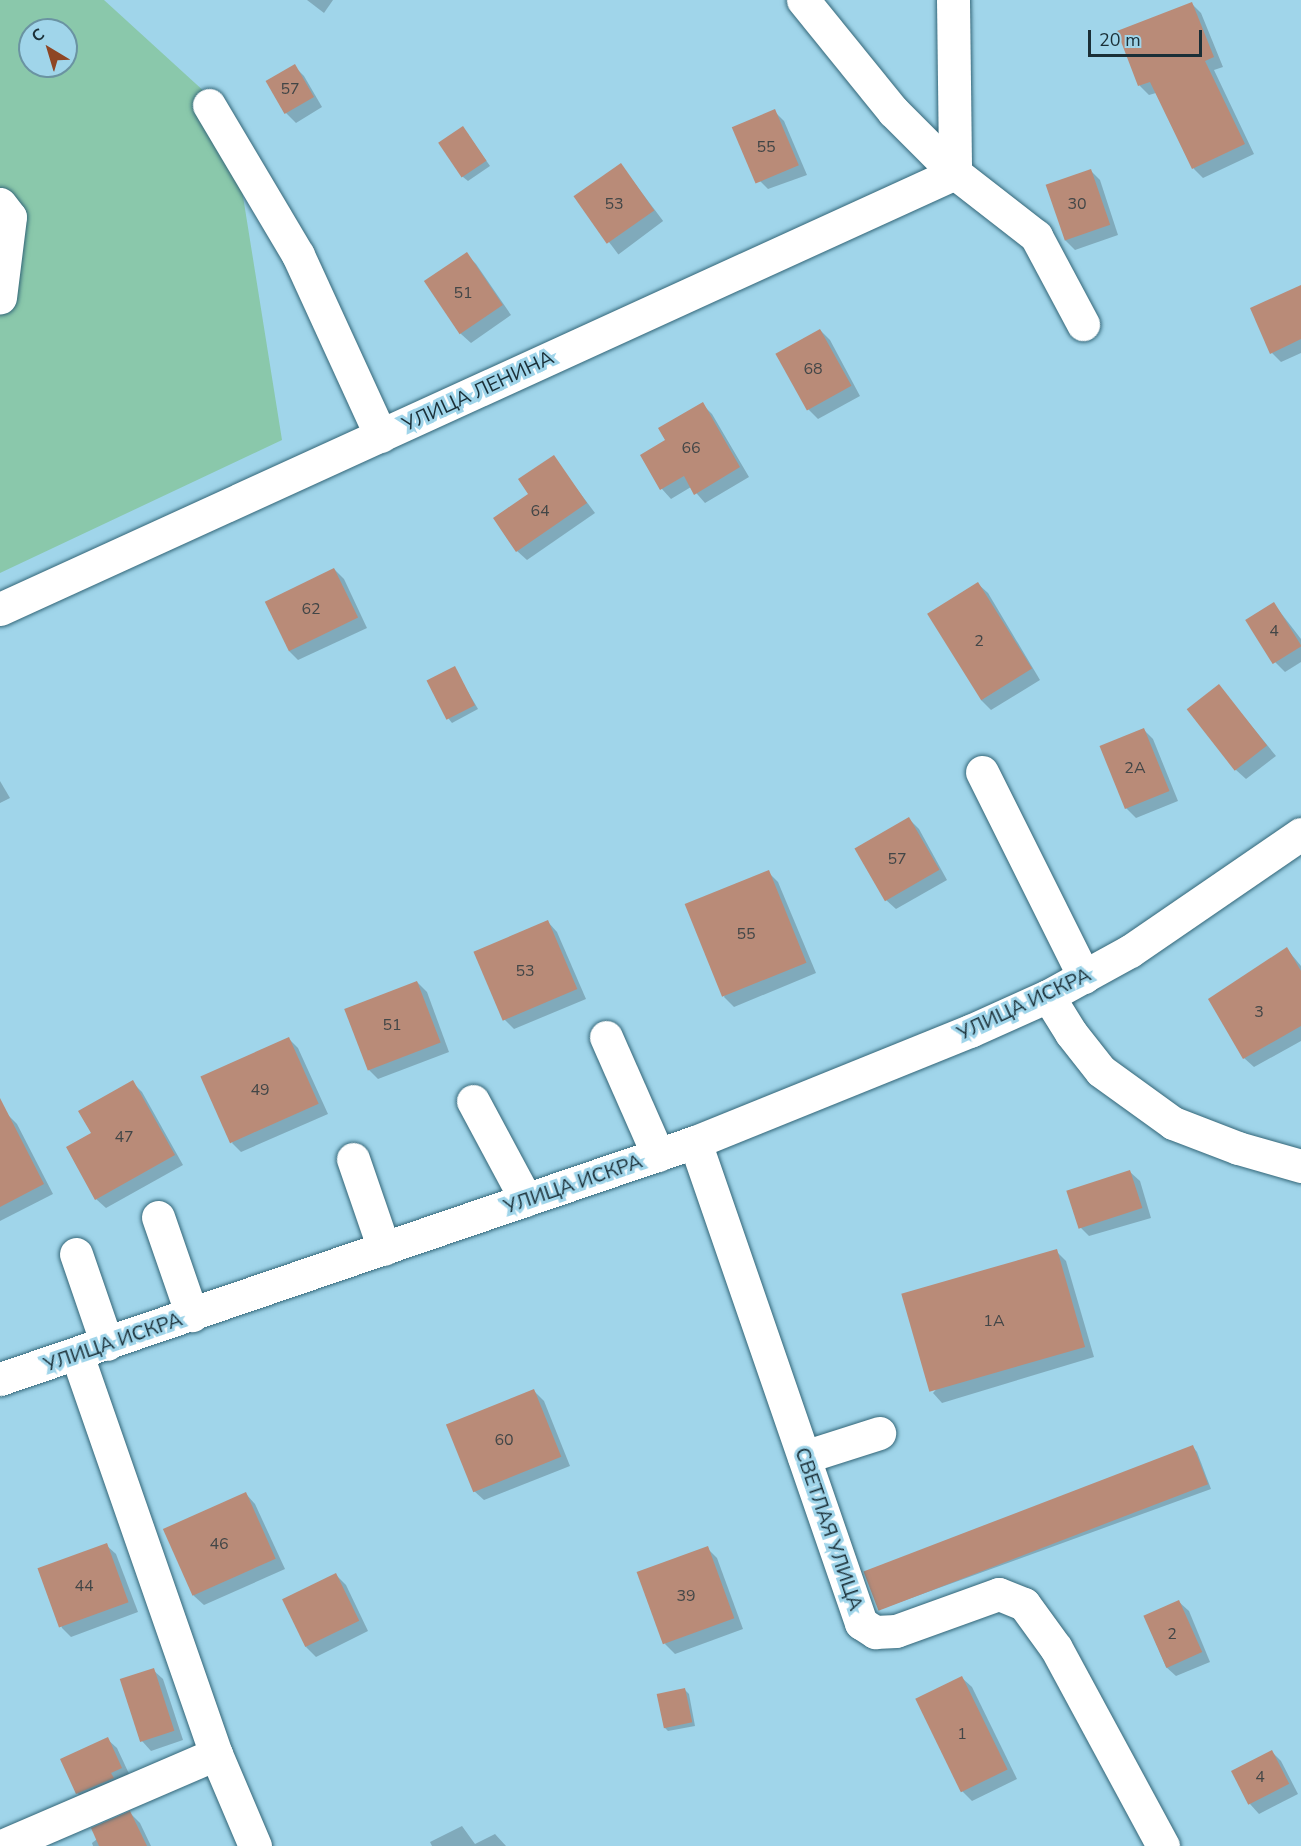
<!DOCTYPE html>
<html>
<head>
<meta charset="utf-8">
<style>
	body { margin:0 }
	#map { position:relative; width:1301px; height:1846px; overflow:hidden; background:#a0d5ea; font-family:"Nunito Sans",sans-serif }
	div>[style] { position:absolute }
	.green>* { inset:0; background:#8ac8ab }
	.shadow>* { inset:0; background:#0003; transform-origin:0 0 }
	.building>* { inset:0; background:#b98b78; transform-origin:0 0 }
	.roads { filter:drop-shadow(0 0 2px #336678) drop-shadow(0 0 2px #336678) }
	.minor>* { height:33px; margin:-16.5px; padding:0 16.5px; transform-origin:16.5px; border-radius:16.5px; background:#fff }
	span { translate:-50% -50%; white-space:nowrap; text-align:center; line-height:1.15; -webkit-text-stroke:6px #a0d5ea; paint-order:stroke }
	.number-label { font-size:16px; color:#424647 }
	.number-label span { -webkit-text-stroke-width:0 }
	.street-label { font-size:20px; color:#1a2f37 }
	.north { position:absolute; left:18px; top:18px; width:60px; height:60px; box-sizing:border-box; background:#a0d5ea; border:2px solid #6a93a2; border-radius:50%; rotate:322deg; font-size:16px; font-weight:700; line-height:24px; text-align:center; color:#1a2f37 }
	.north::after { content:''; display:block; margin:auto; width:21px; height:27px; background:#8e4624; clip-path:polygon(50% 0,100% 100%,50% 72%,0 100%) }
	.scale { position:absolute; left:1088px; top:30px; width:114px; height:27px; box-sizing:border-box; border:3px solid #1a2f37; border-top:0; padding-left:8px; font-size:18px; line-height:21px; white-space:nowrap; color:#1a2f37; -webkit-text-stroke:4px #a0d5ea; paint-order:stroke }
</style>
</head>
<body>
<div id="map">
	<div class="green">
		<i style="clip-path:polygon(evenodd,0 0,104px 0,230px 115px,282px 440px,0 573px,0 0,30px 30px,66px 30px,66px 66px,30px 66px,30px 30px)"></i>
	</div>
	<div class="shadow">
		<i style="clip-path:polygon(307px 0,333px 0,324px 13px)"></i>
		<i style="clip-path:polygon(1192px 4px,1201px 13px,1223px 67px,1214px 70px,1254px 154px,1203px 178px,1194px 169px,1156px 93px,1149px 95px,1140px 86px,1119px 32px)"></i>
		<i style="clip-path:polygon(294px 66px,304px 76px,322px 107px,296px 123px,286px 113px,268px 82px)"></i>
		<i style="clip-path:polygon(774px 111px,784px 121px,807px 175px,768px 189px,758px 179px)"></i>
		<i style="clip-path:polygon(467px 133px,490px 166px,468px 181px,463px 177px)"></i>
		<i style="left:621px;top:165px;width:70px;height:56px;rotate:53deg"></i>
		<i style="clip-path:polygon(1090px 170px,1100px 180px,1118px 235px,1075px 250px,1065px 240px)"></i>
		<i style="clip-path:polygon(466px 254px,476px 264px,511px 315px,471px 343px,461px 334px)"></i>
		<i style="clip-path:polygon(1301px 287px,1301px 353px,1281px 362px,1272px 353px)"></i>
		<i style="clip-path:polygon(820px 330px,830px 340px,860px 396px,818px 419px,808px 409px)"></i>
		<i style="clip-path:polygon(702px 404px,712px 414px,749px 477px,705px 503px,691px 487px,671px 499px,662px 489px,642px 456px,667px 441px)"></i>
		<i style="clip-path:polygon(553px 457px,595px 513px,527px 560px,517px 551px,530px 494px)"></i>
		<i style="clip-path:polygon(334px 569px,344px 579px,367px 628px,298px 660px,289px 651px)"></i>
		<i style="clip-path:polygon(978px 584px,988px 593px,1040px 680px,991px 710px,981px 700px)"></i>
		<i style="clip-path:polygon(1274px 604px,1301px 639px,1301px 662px,1285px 672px,1275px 662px,1248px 621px)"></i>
		<i style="clip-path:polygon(454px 668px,478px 709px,452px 723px,448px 718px)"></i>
		<i style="clip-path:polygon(1219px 686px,1276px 756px,1246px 779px,1236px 770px)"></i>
		<i style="clip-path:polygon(1144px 730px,1153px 739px,1178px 801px,1136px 818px,1126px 808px)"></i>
		<i style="clip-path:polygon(0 781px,10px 798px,0 803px)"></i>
		<i style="clip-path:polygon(909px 819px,919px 829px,947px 880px,896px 909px,886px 900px)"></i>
		<i style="clip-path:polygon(768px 872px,778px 882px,816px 973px,734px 1007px,724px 997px)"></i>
		<i style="clip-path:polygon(548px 922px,557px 932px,586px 999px,514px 1029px,504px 1019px)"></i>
		<i style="clip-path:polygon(1287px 949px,1301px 966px,1301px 1041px,1254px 1067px,1244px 1058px)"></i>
		<i style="clip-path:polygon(417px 982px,427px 992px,449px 1052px,378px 1079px,368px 1069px)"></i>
		<i style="clip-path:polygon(289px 1039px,298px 1048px,328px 1114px,241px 1152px,232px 1143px)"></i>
		<i style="clip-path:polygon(132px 1082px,142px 1092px,183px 1165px,106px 1208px,96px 1199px,93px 1134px)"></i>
		<i style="clip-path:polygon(7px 1114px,17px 1124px,53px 1194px,0 1221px,0 1118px)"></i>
		<i style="clip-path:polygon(1130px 1172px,1140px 1181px,1151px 1218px,1089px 1236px,1079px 1226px)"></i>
		<i style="clip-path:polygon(1056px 1251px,1066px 1261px,1094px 1357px,942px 1403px,933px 1393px)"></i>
		<i style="clip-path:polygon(534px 1391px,544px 1401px,570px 1466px,484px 1500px,474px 1491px,448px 1425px)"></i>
		<i style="clip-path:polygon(1193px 1447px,1197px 1452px,1211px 1489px,881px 1609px,876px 1604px)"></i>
		<i style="clip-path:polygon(246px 1494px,255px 1504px,285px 1569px,204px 1605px,194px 1596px,165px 1531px)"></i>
		<i style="clip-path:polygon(106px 1545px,116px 1554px,138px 1612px,71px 1637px,62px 1628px,40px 1571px)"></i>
		<i style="clip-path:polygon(707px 1548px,717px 1558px,743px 1629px,675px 1654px,665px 1644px)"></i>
		<i style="clip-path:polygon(336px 1575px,346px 1585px,368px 1631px,316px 1657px,306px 1647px)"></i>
		<i style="clip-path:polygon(1179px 1602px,1189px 1611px,1210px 1662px,1176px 1676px,1166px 1667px,1145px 1617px)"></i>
		<i style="clip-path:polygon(153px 1670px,163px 1679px,183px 1740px,151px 1751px,142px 1741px)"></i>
		<i style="clip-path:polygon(962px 1678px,972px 1687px,1017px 1779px,972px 1801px,962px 1791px)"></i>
		<i style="clip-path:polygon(685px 1690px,689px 1694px,695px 1726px,668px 1731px,664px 1727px)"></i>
		<i style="clip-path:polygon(107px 1739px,117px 1748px,131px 1778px,87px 1803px,77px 1793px)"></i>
		<i style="clip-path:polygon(1271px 1751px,1281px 1761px,1298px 1794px,1259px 1814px,1250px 1804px)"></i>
		<i style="clip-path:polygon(130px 1813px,140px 1823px,151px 1846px,93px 1846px,92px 1843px)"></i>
		<i style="clip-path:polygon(462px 1826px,475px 1844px,495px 1834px,506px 1846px,432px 1846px,430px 1842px)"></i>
	</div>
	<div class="building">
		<i style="clip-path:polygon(1192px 2px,1214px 57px,1205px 61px,1245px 144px,1192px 169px,1150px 82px,1138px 86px,1117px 31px)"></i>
		<i style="left:295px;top:64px;width:38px;height:34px;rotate:60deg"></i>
		<i style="left:775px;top:109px;width:61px;height:47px;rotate:67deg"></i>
		<i style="left:463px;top:126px;width:42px;height:30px;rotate:56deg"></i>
		<i style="left:621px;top:163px;width:58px;height:58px;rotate:55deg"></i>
		<i style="left:1091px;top:169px;width:59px;height:48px;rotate:71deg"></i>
		<i style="left:467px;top:252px;width:64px;height:52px;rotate:56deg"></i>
		<i style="clip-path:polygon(1301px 285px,1301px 339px,1270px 354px,1250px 308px)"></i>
		<i style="left:820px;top:329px;width:65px;height:51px;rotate:61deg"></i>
		<i style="clip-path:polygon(703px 402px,740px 467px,694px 495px,684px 476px,660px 490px,640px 455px,665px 440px,658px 428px)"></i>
		<i style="clip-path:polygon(554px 455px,587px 503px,516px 552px,493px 518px,528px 494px,518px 479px)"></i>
		<i style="left:334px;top:568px;width:55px;height:77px;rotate:64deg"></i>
		<i style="left:978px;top:582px;width:102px;height:60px;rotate:58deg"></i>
		<i style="left:1274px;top:602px;width:52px;height:34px;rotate:58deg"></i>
		<i style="left:455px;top:666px;width:44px;height:32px;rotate:63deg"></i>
		<i style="left:1219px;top:684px;width:78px;height:41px;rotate:52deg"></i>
		<i style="left:1144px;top:728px;width:68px;height:48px;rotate:68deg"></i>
		<i style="left:909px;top:817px;width:61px;height:63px;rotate:60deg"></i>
		<i style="left:769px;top:870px;width:100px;height:91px;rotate:68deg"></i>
		<i style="left:548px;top:920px;width:75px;height:81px;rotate:67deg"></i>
		<i style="clip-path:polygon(1287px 947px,1301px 971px,1301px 1026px,1243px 1059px,1208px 999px)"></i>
		<i style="left:417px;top:981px;width:66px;height:78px;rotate:69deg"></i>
		<i style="left:289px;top:1037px;width:73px;height:97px;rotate:66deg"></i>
		<i style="clip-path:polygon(133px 1080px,175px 1155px,95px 1200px,66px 1147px,91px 1133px,78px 1111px)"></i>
		<i style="clip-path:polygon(0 1098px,44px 1184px,0 1207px)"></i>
		<i style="left:1130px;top:1170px;width:40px;height:67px;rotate:72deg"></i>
		<i style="left:1057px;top:1249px;width:102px;height:162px;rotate:74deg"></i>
		<i style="left:534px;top:1389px;width:73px;height:95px;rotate:68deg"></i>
		<i style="left:1193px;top:1445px;width:42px;height:353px;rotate:69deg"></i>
		<i style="left:246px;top:1492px;width:73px;height:91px;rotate:66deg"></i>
		<i style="left:107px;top:1543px;width:63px;height:74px;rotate:70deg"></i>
		<i style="left:708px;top:1546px;width:77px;height:76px;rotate:70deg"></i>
		<i style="left:336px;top:1573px;width:53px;height:60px;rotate:64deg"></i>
		<i style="left:1179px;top:1600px;width:57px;height:39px;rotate:66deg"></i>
		<i style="left:154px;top:1668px;width:66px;height:36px;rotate:72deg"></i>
		<i style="left:962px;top:1676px;width:104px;height:52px;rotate:64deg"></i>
		<i style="left:685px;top:1688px;width:35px;height:29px;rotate:78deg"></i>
		<i style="clip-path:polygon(108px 1737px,122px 1768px,111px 1773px,114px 1778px,76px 1794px,60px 1759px)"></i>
		<i style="left:1272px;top:1750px;width:38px;height:46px;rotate:63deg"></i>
		<i style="clip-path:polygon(130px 1811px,147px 1846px,99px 1846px,91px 1828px)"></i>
	</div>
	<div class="roads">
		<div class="minor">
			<i style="left:803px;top:0;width:143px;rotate:51deg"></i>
			<i style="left:893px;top:111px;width:88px;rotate:45deg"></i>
			<i style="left:955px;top:173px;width:103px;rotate:37.9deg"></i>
			<i style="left:1036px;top:236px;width:100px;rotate:61.9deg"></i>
			<i style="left:953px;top:0;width:173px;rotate:89.3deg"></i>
			<i style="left:209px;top:105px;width:174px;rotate:59.3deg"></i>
			<i style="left:298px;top:255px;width:199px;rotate:65.4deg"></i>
			<i style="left:0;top:204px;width:16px;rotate:52deg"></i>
			<i style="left:10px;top:217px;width:81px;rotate:97.1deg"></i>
			<i style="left:0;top:609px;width:1050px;rotate:-24.54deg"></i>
			<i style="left:982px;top:772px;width:229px;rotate:63.5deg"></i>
			<i style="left:1048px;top:996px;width:44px;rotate:58.1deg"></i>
			<i style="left:1071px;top:1033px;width:48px;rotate:51.7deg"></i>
			<i style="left:1101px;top:1071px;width:89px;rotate:35.8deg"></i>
			<i style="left:1173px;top:1123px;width:70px;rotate:21deg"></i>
			<i style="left:1238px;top:1148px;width:66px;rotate:15.9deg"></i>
			<i style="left:606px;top:1037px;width:129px;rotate:66.2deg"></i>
			<i style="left:473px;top:1101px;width:112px;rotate:61.8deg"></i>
			<i style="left:695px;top:1142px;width:509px;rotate:70.96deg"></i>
			<i style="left:861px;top:1623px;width:17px;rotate:33deg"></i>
			<i style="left:875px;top:1632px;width:21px;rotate:-3deg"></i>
			<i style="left:896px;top:1631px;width:109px;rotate:-19.8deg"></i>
			<i style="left:999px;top:1594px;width:27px;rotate:22deg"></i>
			<i style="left:1024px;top:1604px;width:54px;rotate:54deg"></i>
			<i style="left:1056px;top:1648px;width:225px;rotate:61.6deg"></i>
			<i style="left:353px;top:1159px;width:95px;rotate:71deg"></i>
			<i style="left:158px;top:1217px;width:104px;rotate:70.9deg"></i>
			<i style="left:76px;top:1254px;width:95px;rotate:71deg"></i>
			<i style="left:77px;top:1355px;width:423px;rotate:70.8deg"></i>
			<i style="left:216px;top:1754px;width:100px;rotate:67deg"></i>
			<i style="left:0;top:1379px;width:734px;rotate:-18.83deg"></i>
			<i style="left:695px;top:1142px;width:297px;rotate:-22deg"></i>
			<i style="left:970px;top:1031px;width:85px;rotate:-24.2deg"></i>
			<i style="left:1048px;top:996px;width:94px;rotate:-28.8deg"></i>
			<i style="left:1130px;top:951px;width:207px;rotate:-34.4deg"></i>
			<i style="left:804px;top:1457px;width:79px;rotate:-17.7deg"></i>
			<i style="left:2px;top:1846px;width:233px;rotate:-23.3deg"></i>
		</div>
	</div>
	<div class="number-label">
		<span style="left:290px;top:89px">57</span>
		<span style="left:766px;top:147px">55</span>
		<span style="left:614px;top:204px">53</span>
		<span style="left:1077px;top:204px">30</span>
		<span style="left:463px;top:293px">51</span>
		<span style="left:813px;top:369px">68</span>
		<span style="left:691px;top:448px">66</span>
		<span style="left:540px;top:511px">64</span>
		<span style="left:311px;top:609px">62</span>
		<span style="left:1274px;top:631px">4</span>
		<span style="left:979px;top:641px">2</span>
		<span style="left:1135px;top:768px">2А</span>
		<span style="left:897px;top:859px">57</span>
		<span style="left:746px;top:934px">55</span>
		<span style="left:525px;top:971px">53</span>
		<span style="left:1259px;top:1012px">3</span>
		<span style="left:392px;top:1025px">51</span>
		<span style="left:260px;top:1090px">49</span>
		<span style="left:124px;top:1137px">47</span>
		<span style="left:994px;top:1321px">1А</span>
		<span style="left:504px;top:1440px">60</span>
		<span style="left:219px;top:1544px">46</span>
		<span style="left:84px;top:1586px">44</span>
		<span style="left:686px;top:1596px">39</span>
		<span style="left:1172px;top:1634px">2</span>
		<span style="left:962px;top:1734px">1</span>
		<span style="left:1260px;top:1777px">4</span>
	</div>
	<div class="street-label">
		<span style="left:478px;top:391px;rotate:-25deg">УЛИЦА ЛЕНИНА</span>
		<span style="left:1024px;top:1004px;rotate:-25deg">УЛИЦА ИСКРА</span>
		<span style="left:573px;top:1184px;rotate:-19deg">УЛИЦА ИСКРА</span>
		<span style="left:113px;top:1342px;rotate:-19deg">УЛИЦА ИСКРА</span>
		<span style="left:829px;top:1529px;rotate:71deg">СВЕТЛАЯ УЛИЦА</span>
	</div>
	<div class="north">С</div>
	<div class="scale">20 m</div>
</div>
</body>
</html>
